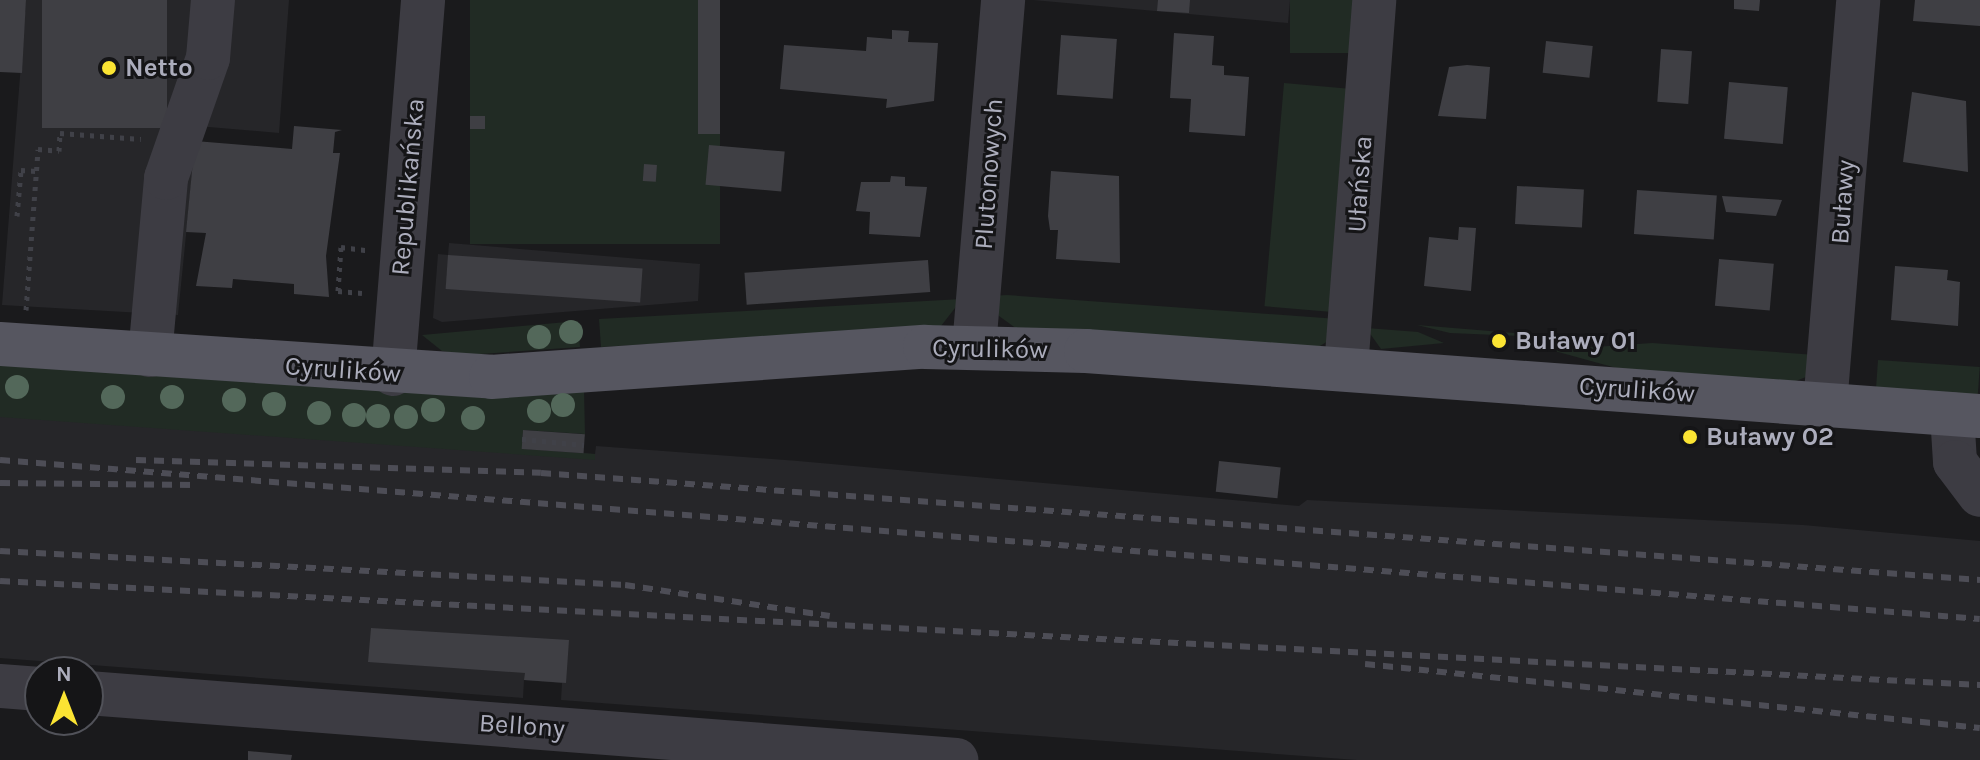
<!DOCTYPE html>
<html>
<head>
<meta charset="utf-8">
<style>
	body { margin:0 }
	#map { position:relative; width:1980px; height:760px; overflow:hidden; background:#1a1a1c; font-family:Karla,sans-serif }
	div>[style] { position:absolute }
	.built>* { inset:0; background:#262629 }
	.green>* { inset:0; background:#212b24; transform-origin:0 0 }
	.building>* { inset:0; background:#3f3f44; transform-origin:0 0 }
	.path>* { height:5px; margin-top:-2.5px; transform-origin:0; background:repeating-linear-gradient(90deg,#404148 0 4px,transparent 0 10px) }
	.minor>* { height:44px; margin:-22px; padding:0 22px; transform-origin:22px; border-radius:22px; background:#3d3c43 }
	.major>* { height:44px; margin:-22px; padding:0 22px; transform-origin:22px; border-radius:22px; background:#565660 }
	.rail>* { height:6px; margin-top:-3px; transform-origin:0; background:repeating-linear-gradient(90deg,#4d4d56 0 10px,transparent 0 18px) }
	.trees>* { width:24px; height:24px; margin:-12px; border-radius:50%; background:#53685a }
	.dots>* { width:22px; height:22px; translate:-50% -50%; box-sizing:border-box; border:4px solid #151517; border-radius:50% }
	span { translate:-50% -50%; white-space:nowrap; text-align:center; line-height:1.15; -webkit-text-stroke:6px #151517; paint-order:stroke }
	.poi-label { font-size:26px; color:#acadbc; font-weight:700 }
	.left { translate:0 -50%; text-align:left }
	.street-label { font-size:26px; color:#acadbc }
	.north { position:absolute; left:24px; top:656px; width:80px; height:80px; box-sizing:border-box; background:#151517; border:2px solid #515259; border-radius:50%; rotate:0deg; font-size:22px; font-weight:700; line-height:32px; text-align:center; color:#acadbc }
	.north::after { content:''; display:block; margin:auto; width:28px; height:36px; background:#fbe433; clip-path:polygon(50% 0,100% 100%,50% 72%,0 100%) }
</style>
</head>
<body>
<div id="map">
	<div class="built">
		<i style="clip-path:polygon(26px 0,289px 0,279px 133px,197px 126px,178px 315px,2px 305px)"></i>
		<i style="clip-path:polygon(1033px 0,1290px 0,1288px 23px)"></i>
		<i style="clip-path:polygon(449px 243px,700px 264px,698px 301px,442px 322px,433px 318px,438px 254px,448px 255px)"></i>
		<i style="clip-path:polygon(0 397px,523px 438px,522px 449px,595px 454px,596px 446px,798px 461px,1299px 506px,1307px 500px,1803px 525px,1980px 541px,1980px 760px,1357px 760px,561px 700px,562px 683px,524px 680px,523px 698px,0 658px)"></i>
	</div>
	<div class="green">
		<i style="left:470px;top:0;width:250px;height:244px"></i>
		<i style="left:1290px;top:0;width:72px;height:53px"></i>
		<i style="left:1284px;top:83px;width:71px;height:224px;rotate:5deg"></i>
		<i style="clip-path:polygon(992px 296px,1007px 295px,1338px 319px,1333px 338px,1315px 349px,1017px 329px,999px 316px)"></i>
		<i style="clip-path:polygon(962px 299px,941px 326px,601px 347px,599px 319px)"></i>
		<i style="clip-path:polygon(578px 321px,580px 347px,466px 355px,442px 351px,422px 335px)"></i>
		<i style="clip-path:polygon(1417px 325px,1587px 339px,1450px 333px)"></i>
		<i style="clip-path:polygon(1366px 328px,1418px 332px,1444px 343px,1381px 349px)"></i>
		<i style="clip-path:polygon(1652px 343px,1816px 355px,1806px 377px,1788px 384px,1620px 369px,1551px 350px)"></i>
		<i style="left:1878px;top:360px;width:102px;height:30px;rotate:4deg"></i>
		<i style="clip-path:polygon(0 362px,584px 389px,585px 434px,523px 430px,522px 449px,595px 454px,595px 460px,0 417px)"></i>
	</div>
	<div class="building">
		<i style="clip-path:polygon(0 0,26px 0,22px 73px,0 72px)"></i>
		<i style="left:42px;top:0;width:125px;height:128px"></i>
		<i style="left:698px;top:0;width:22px;height:134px"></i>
		<i style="clip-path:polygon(1158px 0,1190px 0,1189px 13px,1157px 11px)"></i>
		<i style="clip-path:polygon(1734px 0,1760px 0,1759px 11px,1734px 9px)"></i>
		<i style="clip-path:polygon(1915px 0,1980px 0,1980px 26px,1913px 21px)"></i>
		<i style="clip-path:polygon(892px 30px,909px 31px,908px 42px,938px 43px,934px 101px,886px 108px,887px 99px,780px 89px,784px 45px,866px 51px,867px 37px,892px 39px)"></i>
		<i style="clip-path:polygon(1174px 33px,1214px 36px,1212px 65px,1224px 66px,1224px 75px,1249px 77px,1245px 136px,1189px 132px,1191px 99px,1170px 98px)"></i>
		<i style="left:1061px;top:35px;width:56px;height:60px;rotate:4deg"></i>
		<i style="left:1546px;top:41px;width:47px;height:32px;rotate:6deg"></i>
		<i style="left:1661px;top:49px;width:31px;height:53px;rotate:4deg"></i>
		<i style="clip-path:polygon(1467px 65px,1490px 67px,1486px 119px,1438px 116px,1449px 67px)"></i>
		<i style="left:1729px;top:82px;width:59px;height:57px;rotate:5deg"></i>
		<i style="clip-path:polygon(1912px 92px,1966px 101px,1968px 172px,1903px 162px)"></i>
		<i style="left:470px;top:116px;width:15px;height:13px"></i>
		<i style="clip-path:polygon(294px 126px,342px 130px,335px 132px,333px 153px,340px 153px,326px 256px,329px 297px,294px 294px,294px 284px,233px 279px,232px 288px,196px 286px,206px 233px,186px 232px,195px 141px,292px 149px)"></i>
		<i style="left:709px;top:145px;width:76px;height:40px;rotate:5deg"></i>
		<i style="left:644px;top:164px;width:13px;height:17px;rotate:4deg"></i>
		<i style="clip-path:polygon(1051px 171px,1119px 176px,1120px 263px,1056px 259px,1058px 230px,1050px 230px,1048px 216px)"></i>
		<i style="clip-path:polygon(891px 176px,905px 177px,905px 186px,927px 187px,920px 237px,869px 234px,870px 212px,856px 211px,861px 182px,890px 182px)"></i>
		<i style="left:1517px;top:186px;width:67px;height:38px;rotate:3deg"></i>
		<i style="left:1637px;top:190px;width:80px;height:44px;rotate:4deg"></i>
		<i style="clip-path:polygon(1722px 196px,1782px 200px,1776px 216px,1726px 212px)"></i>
		<i style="clip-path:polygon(1459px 227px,1476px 228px,1471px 291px,1424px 286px,1429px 237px,1458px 240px)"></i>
		<i style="left:448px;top:255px;width:195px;height:34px;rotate:4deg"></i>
		<i style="left:1719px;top:259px;width:55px;height:47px;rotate:5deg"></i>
		<i style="left:928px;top:260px;width:32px;height:184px;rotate:86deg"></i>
		<i style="clip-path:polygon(1895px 266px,1948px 270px,1947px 280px,1960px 282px,1958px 326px,1891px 320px)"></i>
		<i style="left:523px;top:430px;width:62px;height:19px;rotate:4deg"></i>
		<i style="left:1219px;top:461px;width:62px;height:31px;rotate:6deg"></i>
		<i style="clip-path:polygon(371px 628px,569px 640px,566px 683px,524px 680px,525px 673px,368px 662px)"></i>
		<i style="clip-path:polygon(248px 751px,292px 755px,291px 760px,248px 760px)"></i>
	</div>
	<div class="path">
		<i style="left:17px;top:216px;width:46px;rotate:-85deg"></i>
		<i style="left:21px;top:170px;width:15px;rotate:4deg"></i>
		<i style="left:362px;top:293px;width:24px;rotate:-175deg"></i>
		<i style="left:338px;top:291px;width:44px;rotate:-86.1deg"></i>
		<i style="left:341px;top:247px;width:26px;rotate:7deg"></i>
		<i style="left:26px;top:310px;width:161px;rotate:-85.7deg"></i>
		<i style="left:38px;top:149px;width:21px;rotate:5deg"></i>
		<i style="left:59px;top:151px;width:18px;rotate:-87deg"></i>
		<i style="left:60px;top:133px;width:81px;rotate:4.2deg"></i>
		<i style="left:522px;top:439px;width:62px;rotate:5.5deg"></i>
	</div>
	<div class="minor">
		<i style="left:974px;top:347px;width:348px;rotate:-85.2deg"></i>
		<i style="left:150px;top:355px;width:178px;rotate:-84.8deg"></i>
		<i style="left:166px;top:178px;width:127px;rotate:-70.7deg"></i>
		<i style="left:208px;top:58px;width:58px;rotate:-85.1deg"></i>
		<i style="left:1346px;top:368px;width:369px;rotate:-85.6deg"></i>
		<i style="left:393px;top:374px;width:375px;rotate:-85.4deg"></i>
		<i style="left:1825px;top:405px;width:406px;rotate:-85.3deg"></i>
		<i style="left:1952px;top:414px;width:48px;rotate:86.4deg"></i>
		<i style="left:1955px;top:462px;width:41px;rotate:52.9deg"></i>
		<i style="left:0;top:686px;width:40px;rotate:4.3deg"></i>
		<i style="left:88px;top:693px;width:871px;rotate:4.41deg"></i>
	</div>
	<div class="major">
		<i style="left:0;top:344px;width:492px;rotate:3.8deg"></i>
		<i style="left:491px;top:377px;width:435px;rotate:-4deg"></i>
		<i style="left:925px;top:347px;width:161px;rotate:1.4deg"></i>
		<i style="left:1086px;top:351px;width:896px;rotate:4.16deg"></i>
	</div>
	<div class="rail">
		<i style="left:0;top:460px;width:1986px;rotate:4.59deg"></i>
		<i style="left:136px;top:460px;width:405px;rotate:1.8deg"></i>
		<i style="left:541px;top:473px;width:1443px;rotate:4.25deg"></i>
		<i style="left:0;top:483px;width:196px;rotate:0.6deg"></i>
		<i style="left:0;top:551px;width:626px;rotate:3.11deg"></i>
		<i style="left:625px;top:585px;width:207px;rotate:8.6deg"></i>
		<i style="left:0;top:581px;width:1983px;rotate:3.01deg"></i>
		<i style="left:1365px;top:664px;width:618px;rotate:5.94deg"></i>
	</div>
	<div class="trees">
		<i style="left:571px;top:332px"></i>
		<i style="left:539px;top:337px"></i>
		<i style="left:17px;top:387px"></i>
		<i style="left:113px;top:397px"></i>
		<i style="left:172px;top:397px"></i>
		<i style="left:234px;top:400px"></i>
		<i style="left:274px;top:404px"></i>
		<i style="left:563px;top:405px"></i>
		<i style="left:433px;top:410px"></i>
		<i style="left:539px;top:411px"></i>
		<i style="left:319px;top:413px"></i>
		<i style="left:354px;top:415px"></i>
		<i style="left:378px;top:416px"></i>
		<i style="left:406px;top:417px"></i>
		<i style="left:473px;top:418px"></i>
	</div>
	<div class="dots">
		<i style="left:109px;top:68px;background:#fbe433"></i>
		<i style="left:1499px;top:341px;background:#fbe433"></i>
		<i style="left:1690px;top:437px;background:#fbe433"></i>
	</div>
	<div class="poi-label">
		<span class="left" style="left:125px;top:68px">Netto</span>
		<span class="left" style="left:1515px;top:341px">Buławy 01</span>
		<span class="left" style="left:1706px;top:437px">Buławy 02</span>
	</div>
	<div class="street-label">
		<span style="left:989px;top:174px;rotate:-86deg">Plutonowych</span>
		<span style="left:1360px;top:184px;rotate:-86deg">Ułańska</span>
		<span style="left:408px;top:187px;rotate:-85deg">Republikańska</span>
		<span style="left:1843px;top:202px;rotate:-86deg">Buławy</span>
		<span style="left:990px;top:349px;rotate:1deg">Cyrulików</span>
		<span style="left:343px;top:370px;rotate:4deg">Cyrulików</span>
		<span style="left:1637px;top:390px;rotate:4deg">Cyrulików</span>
		<span style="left:522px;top:726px;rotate:4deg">Bellony</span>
	</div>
	<div class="north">N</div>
</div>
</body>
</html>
